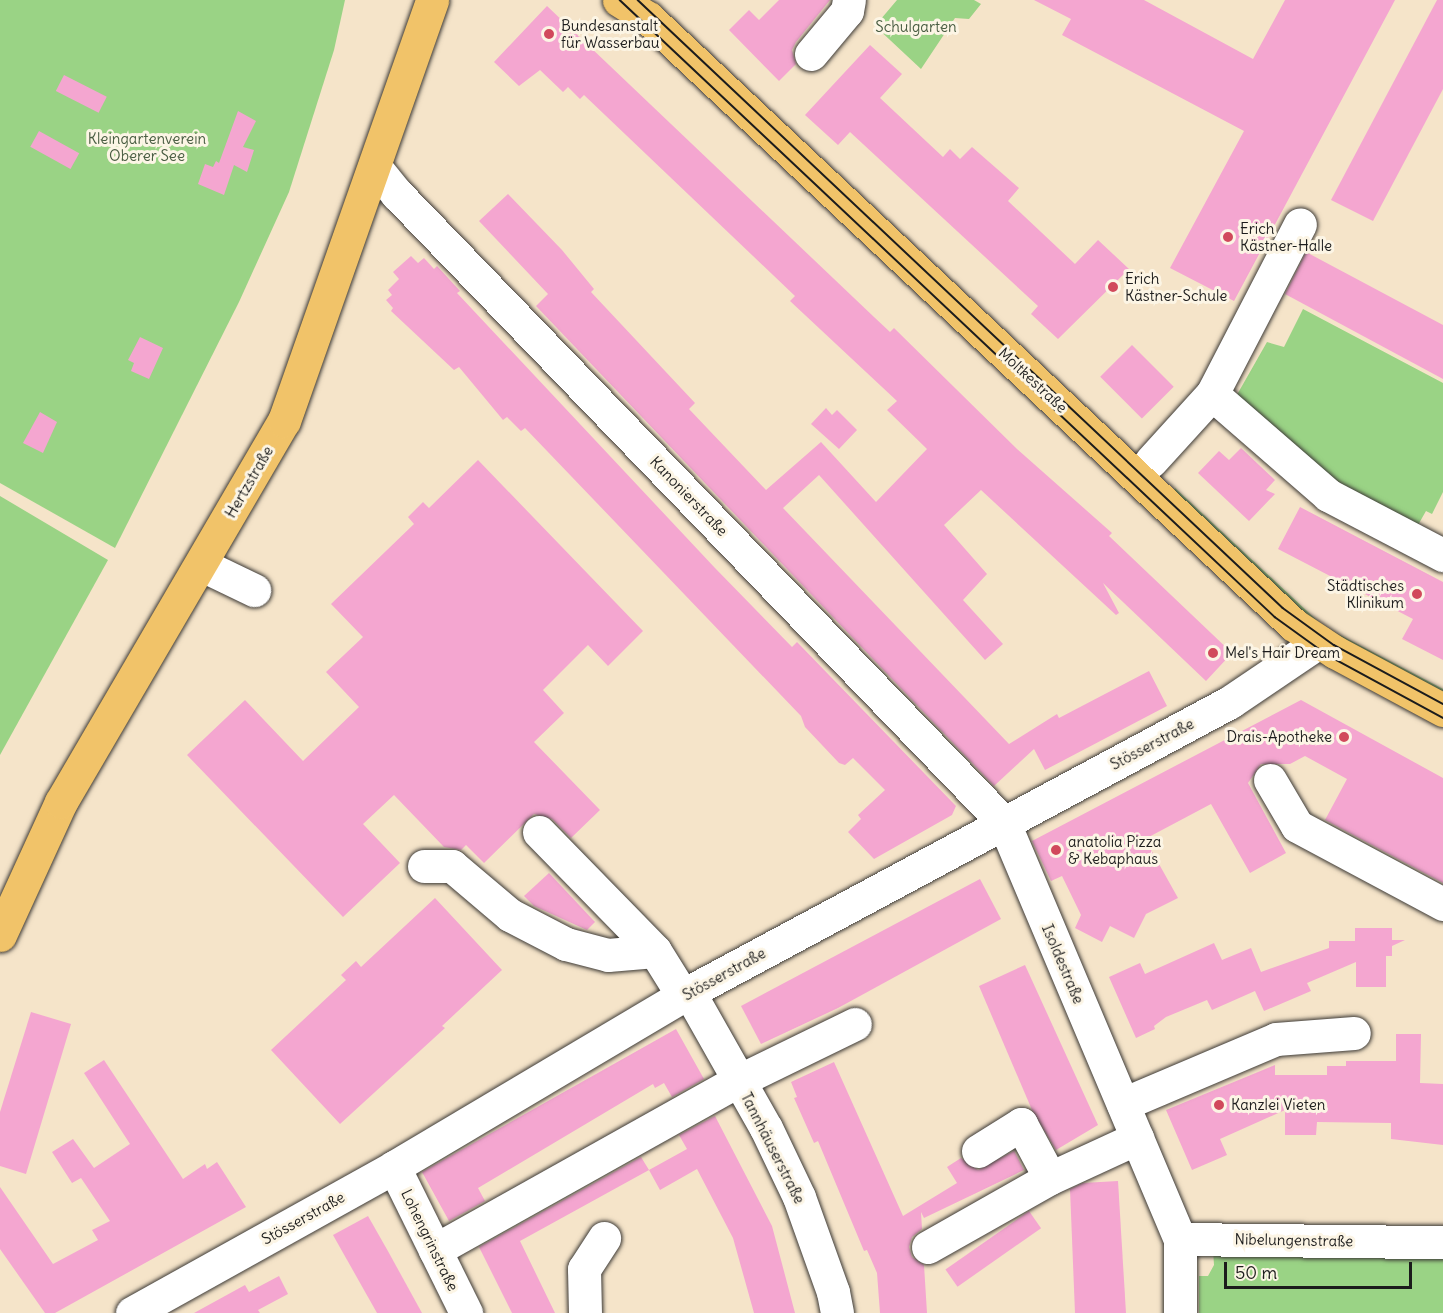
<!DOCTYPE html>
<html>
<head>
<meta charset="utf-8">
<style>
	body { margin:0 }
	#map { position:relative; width:1443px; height:1313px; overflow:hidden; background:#f5e4c9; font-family:Delius,sans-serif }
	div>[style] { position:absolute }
	.green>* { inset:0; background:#9ad385 }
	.building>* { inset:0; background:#f4a6d0; transform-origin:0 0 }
	.roads { filter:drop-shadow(0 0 2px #3d3a36) drop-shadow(0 0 2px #3d3a36) }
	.minor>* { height:33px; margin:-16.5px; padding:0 16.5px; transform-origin:16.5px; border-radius:16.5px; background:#fff }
	.major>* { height:33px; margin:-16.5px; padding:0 16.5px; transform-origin:16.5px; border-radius:16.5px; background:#f1c369 }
	.tram>* { height:1.5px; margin:-0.75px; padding:0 0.75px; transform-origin:0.75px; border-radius:0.75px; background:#1c1c1c }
	.dots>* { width:16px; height:16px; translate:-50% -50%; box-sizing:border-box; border:3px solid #fcf5e5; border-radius:50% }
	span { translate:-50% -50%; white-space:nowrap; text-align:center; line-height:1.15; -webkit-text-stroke:6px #fcf5e5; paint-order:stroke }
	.poi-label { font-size:15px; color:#1c1c1c }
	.left { translate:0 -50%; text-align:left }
	.right { translate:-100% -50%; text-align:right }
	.park-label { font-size:15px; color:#485c41 }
	.street-label { font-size:15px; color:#1c1c1c }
	.scale { position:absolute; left:1224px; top:1262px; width:188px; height:27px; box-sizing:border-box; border:3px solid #1c1c1c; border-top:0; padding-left:8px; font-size:18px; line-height:21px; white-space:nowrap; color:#1c1c1c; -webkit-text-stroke:4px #fcf5e5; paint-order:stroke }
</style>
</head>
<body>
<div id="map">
	<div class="green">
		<i style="clip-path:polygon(0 0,345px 0,334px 50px,289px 192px,239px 302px,115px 548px,0 483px)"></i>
		<i style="clip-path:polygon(897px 0,974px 0,981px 4px,969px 19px,955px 18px,921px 69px,875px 26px)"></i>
		<i style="clip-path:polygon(1303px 309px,1443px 383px,1443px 492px,1432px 514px,1426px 511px,1418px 525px,1335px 488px,1234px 400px,1267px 342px,1284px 347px)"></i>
		<i style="clip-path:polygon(1175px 488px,1323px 626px,1443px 689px,1443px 694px,1322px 631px,1174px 494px)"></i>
		<i style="clip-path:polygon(0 496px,108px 560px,0 755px)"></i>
		<i style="clip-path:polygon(1213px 1250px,1443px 1252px,1443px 1313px,1199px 1313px,1199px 1276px,1208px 1276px,1214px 1265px)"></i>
	</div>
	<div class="building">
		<i style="clip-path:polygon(779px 0,830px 0,796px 42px,792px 50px,796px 64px,779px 81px,729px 30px,749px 10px,759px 20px)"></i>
		<i style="clip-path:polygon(1034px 0,1144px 0,1253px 59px,1285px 0,1395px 0,1234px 301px,1170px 268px,1244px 131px,1062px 35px,1071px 19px)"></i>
		<i style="clip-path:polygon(1437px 0,1443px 0,1443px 89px,1373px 221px,1331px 200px)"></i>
		<i style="clip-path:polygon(547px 6px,874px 317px,890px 332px,894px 328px,1017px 449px,1112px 533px,1109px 536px,1232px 653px,1206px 681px,1103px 583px,1119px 613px,1116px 615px,981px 490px,944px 525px,987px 574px,963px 600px,1003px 644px,985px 660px,819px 475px,783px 508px,1009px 744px,1057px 714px,1059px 718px,1149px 671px,1167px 706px,1045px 770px,1034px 749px,994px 786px,536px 306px,548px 294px,479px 221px,508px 194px,562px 250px,594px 289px,591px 292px,695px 403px,689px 409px,766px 490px,821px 442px,876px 502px,927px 449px,887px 410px,897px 401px,790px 301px,795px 296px,584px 95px,580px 99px,568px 87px,563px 92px,540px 70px,519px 86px,494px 62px)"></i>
		<i style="clip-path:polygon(870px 45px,902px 74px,880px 98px,943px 157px,950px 149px,960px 159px,972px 147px,1019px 188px,1008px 201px,1075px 264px,1098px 240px,1129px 269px,1058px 339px,1031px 314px,1038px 306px,850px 132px,838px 145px,805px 115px)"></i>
		<i style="left:64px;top:75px;width:48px;height:18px;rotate:27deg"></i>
		<i style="clip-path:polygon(238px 111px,256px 121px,243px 147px,254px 150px,247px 172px,234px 165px,224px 195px,198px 184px,205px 164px,213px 167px,216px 161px,219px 163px)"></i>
		<i style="left:39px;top:131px;width:46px;height:18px;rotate:29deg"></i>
		<i style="clip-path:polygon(1306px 252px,1443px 325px,1443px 379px,1285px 294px)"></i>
		<i style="clip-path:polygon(411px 256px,418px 263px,424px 258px,434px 269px,437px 266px,460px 291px,457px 293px,715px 568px,792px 647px,797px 642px,956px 806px,952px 815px,874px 859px,848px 832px,861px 819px,858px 815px,885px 790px,853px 758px,845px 765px,839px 763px,805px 727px,801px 716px,525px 428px,521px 431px,507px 417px,503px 420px,459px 367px,454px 370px,391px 311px,393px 308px,386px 300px,392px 295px,388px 290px,399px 279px,393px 272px)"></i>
		<i style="clip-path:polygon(140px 337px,163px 348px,149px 379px,131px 371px,134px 363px,128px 360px)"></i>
		<i style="left:1132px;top:345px;width:59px;height:45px;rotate:45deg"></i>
		<i style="clip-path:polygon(826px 408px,832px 415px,837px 410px,857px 430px,839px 449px,811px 424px)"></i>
		<i style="clip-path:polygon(40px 412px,57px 422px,43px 453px,23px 443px)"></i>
		<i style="clip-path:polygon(1241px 448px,1275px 480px,1266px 490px,1275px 494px,1249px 521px,1198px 473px,1219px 451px,1229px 460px)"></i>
		<i style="clip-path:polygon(478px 460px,643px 631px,608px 666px,588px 645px,543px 690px,564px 713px,534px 742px,600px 810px,571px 838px,552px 819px,534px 814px,484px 863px,466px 845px,461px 850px,444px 847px,394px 795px,363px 824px,400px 863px,343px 917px,187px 755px,245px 700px,303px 761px,359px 707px,326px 672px,363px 637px,331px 604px,414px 524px,408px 517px,423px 502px,429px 508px)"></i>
		<i style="clip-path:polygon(1300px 507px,1443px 582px,1443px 660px,1402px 639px,1413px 619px,1278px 549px)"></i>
		<i style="clip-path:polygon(1301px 700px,1443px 778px,1443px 883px,1325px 820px,1347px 779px,1305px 756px,1290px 764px,1261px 764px,1248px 783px,1286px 853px,1250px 873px,1211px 804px,1145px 839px,1178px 898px,1146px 914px,1134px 938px,1110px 926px,1102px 942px,1075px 928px,1081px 915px,1062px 876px,1051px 881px,1032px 841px)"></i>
		<i style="clip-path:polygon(549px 873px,595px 922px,587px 930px,534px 906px,524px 896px)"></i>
		<i style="clip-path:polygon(980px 879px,1001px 919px,838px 1008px,761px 1044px,741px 1006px)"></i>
		<i style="clip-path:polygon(435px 898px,502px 970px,442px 1026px,445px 1028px,340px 1124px,271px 1050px,346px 980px,341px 975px,356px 961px,361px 967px)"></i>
		<i style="clip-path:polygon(1355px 928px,1392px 928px,1392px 940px,1405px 940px,1392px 946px,1392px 956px,1386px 956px,1386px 987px,1356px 987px,1356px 962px,1307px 983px,1311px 991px,1264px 1011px,1255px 991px,1212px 1010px,1207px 1000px,1166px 1017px,1154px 1026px,1155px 1029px,1136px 1038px,1109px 977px,1140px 963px,1145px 974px,1214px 943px,1222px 960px,1251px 948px,1261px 972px,1329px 948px,1329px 941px,1355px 941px)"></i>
		<i style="clip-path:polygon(1025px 965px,1098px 1125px,1056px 1150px,1032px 1110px,979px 986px)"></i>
		<i style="clip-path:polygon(31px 1012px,71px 1024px,26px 1174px,0 1166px,0 1112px)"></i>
		<i style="clip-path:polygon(676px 1029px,704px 1079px,672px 1097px,664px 1083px,655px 1088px,653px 1084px,478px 1188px,485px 1201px,449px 1221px,422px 1172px)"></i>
		<i style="clip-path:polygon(1396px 1034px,1421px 1034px,1420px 1083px,1443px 1084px,1443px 1145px,1391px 1139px,1391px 1123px,1317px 1122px,1316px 1135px,1285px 1135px,1285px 1110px,1220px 1139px,1227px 1155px,1192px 1170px,1166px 1110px,1275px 1065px,1275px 1075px,1327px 1075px,1327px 1066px,1346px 1066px,1346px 1061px,1396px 1061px)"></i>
		<i style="clip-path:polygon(104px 1060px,183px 1179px,205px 1164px,207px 1169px,217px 1162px,246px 1207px,55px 1313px,45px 1313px,0 1249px,0 1187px,53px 1264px,98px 1240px,92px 1230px,110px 1221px,81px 1178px,72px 1183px,52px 1152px,73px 1139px,94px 1168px,130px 1144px,84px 1073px)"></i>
		<i style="clip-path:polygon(834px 1062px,903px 1216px,957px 1183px,947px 1167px,961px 1158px,978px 1170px,1014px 1151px,1024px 1170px,924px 1218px,921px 1212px,922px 1229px,912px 1237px,909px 1247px,912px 1257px,924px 1265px,927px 1313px,880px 1313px,877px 1273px,867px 1250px,864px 1251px,818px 1141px,814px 1143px,794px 1098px,797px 1097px,791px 1082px)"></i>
		<i style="clip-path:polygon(715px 1116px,772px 1226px,795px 1313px,754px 1313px,733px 1238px,697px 1169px,660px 1190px,649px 1170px,687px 1149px,679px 1135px)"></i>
		<i style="clip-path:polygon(641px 1157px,649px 1170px,520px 1241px,555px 1313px,512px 1313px,479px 1247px)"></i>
		<i style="clip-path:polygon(1118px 1181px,1126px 1313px,1075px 1313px,1070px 1189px,1083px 1183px)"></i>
		<i style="left:1029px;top:1211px;width:21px;height:102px;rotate:55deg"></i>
		<i style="clip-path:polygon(368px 1216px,389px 1253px,422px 1313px,377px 1313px,333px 1235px)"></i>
		<i style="clip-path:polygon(279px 1276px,288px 1294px,258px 1310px,260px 1313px,194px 1313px,245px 1285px,249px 1292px)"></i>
	</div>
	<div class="roads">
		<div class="minor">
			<i style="left:811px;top:54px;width:56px;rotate:-50.1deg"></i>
			<i style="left:847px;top:11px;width:11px;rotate:-80deg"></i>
			<i style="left:375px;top:167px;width:35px;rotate:51deg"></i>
			<i style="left:397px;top:194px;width:874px;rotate:46.02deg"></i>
			<i style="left:1004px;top:823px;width:452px;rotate:67.1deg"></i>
			<i style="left:1180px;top:1239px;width:74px;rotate:90deg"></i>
			<i style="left:1212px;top:394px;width:154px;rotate:41deg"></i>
			<i style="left:1328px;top:495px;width:130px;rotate:27.6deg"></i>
			<i style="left:1151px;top:461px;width:91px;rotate:-47.7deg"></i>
			<i style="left:1212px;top:394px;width:191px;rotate:-62.6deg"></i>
			<i style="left:202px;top:565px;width:58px;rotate:25.7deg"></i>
			<i style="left:1270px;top:780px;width:53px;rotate:59.6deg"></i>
			<i style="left:1297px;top:826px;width:166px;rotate:28.1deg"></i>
			<i style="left:539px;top:832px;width:166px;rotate:45.7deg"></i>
			<i style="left:655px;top:951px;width:53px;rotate:58.1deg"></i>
			<i style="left:424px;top:866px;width:28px"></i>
			<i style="left:452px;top:866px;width:76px;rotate:40.2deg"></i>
			<i style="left:510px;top:915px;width:63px;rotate:27.4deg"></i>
			<i style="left:566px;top:944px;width:43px;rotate:14.7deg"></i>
			<i style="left:608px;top:955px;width:47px;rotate:-4.9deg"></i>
			<i style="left:689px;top:992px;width:156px;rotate:60.5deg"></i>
			<i style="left:766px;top:1128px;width:76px;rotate:64.4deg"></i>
			<i style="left:799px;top:1197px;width:101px;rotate:70.3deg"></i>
			<i style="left:833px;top:1292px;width:21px;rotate:79deg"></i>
			<i style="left:1123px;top:1104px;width:166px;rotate:-23deg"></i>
			<i style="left:1276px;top:1039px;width:78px;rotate:-4.4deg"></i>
			<i style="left:978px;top:1151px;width:51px;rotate:-32.1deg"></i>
			<i style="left:1021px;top:1124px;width:61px;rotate:61.8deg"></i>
			<i style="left:394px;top:1167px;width:163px;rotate:63.7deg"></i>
			<i style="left:1180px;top:1239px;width:263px;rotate:0.7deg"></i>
			<i style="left:928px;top:1247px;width:140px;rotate:-29.5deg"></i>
			<i style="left:1050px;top:1178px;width:96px;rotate:-24.7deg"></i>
			<i style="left:435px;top:1250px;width:347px;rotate:-29.2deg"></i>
			<i style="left:738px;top:1081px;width:130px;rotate:-26deg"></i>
			<i style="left:132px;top:1313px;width:300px;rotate:-29.1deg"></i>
			<i style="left:394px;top:1167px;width:343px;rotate:-30.7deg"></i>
			<i style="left:689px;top:992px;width:614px;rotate:-28.19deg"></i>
			<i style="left:1230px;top:702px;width:107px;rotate:-34deg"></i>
			<i style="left:585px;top:1313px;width:44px;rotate:-91.3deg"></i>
			<i style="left:584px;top:1269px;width:37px;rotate:-57deg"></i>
		</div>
		<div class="major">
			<i style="left:619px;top:0;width:34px;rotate:32deg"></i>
			<i style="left:648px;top:18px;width:886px;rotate:43.22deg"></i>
			<i style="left:1294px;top:625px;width:49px;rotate:33.4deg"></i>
			<i style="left:1335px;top:652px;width:123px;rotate:28.2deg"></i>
			<i style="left:0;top:935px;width:146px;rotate:-65.4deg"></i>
			<i style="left:61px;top:802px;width:441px;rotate:-59.7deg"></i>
			<i style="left:284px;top:421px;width:446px;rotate:-70.6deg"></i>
		</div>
	</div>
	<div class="tram">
		<i style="left:620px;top:0;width:900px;rotate:43.29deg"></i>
		<i style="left:1275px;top:617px;width:67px;rotate:35.8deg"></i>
		<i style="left:1329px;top:656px;width:130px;rotate:28.5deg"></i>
		<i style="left:638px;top:0;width:886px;rotate:43.31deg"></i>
		<i style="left:1283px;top:608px;width:63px;rotate:36deg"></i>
		<i style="left:1334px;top:645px;width:124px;rotate:28.4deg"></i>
	</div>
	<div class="dots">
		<i style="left:549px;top:34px;background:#d1495b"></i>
		<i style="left:1228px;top:237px;background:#d1495b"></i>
		<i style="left:1113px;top:287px;background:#d1495b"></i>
		<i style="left:1417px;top:594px;background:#d1495b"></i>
		<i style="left:1213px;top:653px;background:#d1495b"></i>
		<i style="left:1344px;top:737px;background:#d1495b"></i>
		<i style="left:1056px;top:850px;background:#d1495b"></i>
		<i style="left:1219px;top:1105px;background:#d1495b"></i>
	</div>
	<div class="poi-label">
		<span class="left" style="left:561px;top:34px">Bundesanstalt<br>für Wasserbau</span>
		<span class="left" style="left:1240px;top:237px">Erich<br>Kästner-Halle</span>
		<span class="left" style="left:1125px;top:287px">Erich<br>Kästner-Schule</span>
		<span class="right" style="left:1404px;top:594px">Städtisches<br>Klinikum</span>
		<span class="left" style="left:1225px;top:653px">Mel's Hair Dream</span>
		<span class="right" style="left:1332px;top:737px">Drais-Apotheke</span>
		<span class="left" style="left:1068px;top:850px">anatolia Pizza<br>&amp; Kebaphaus</span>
		<span class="left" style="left:1231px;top:1105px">Kanzlei Vieten</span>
	</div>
	<div class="park-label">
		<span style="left:916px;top:27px">Schulgarten</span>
		<span style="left:147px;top:147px">Kleingartenverein<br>Oberer See</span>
	</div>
	<div class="street-label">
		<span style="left:1033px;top:380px;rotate:43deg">Moltkestraße</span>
		<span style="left:249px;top:482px;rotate:-60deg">Hertzstraße</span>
		<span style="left:689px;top:496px;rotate:46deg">Kanonierstraße</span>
		<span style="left:1152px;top:744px;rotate:-28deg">Stösserstraße</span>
		<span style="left:1063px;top:964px;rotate:67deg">Isoldestraße</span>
		<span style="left:724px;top:974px;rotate:-29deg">Stösserstraße</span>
		<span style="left:773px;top:1148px;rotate:63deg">Tannhäuserstraße</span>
		<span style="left:303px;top:1218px;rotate:-29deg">Stösserstraße</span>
		<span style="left:430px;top:1240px;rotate:64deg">Lohengrinstraße</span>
		<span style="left:1294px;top:1240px;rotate:1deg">Nibelungenstraße</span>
	</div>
	<div class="scale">50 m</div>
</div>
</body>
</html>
